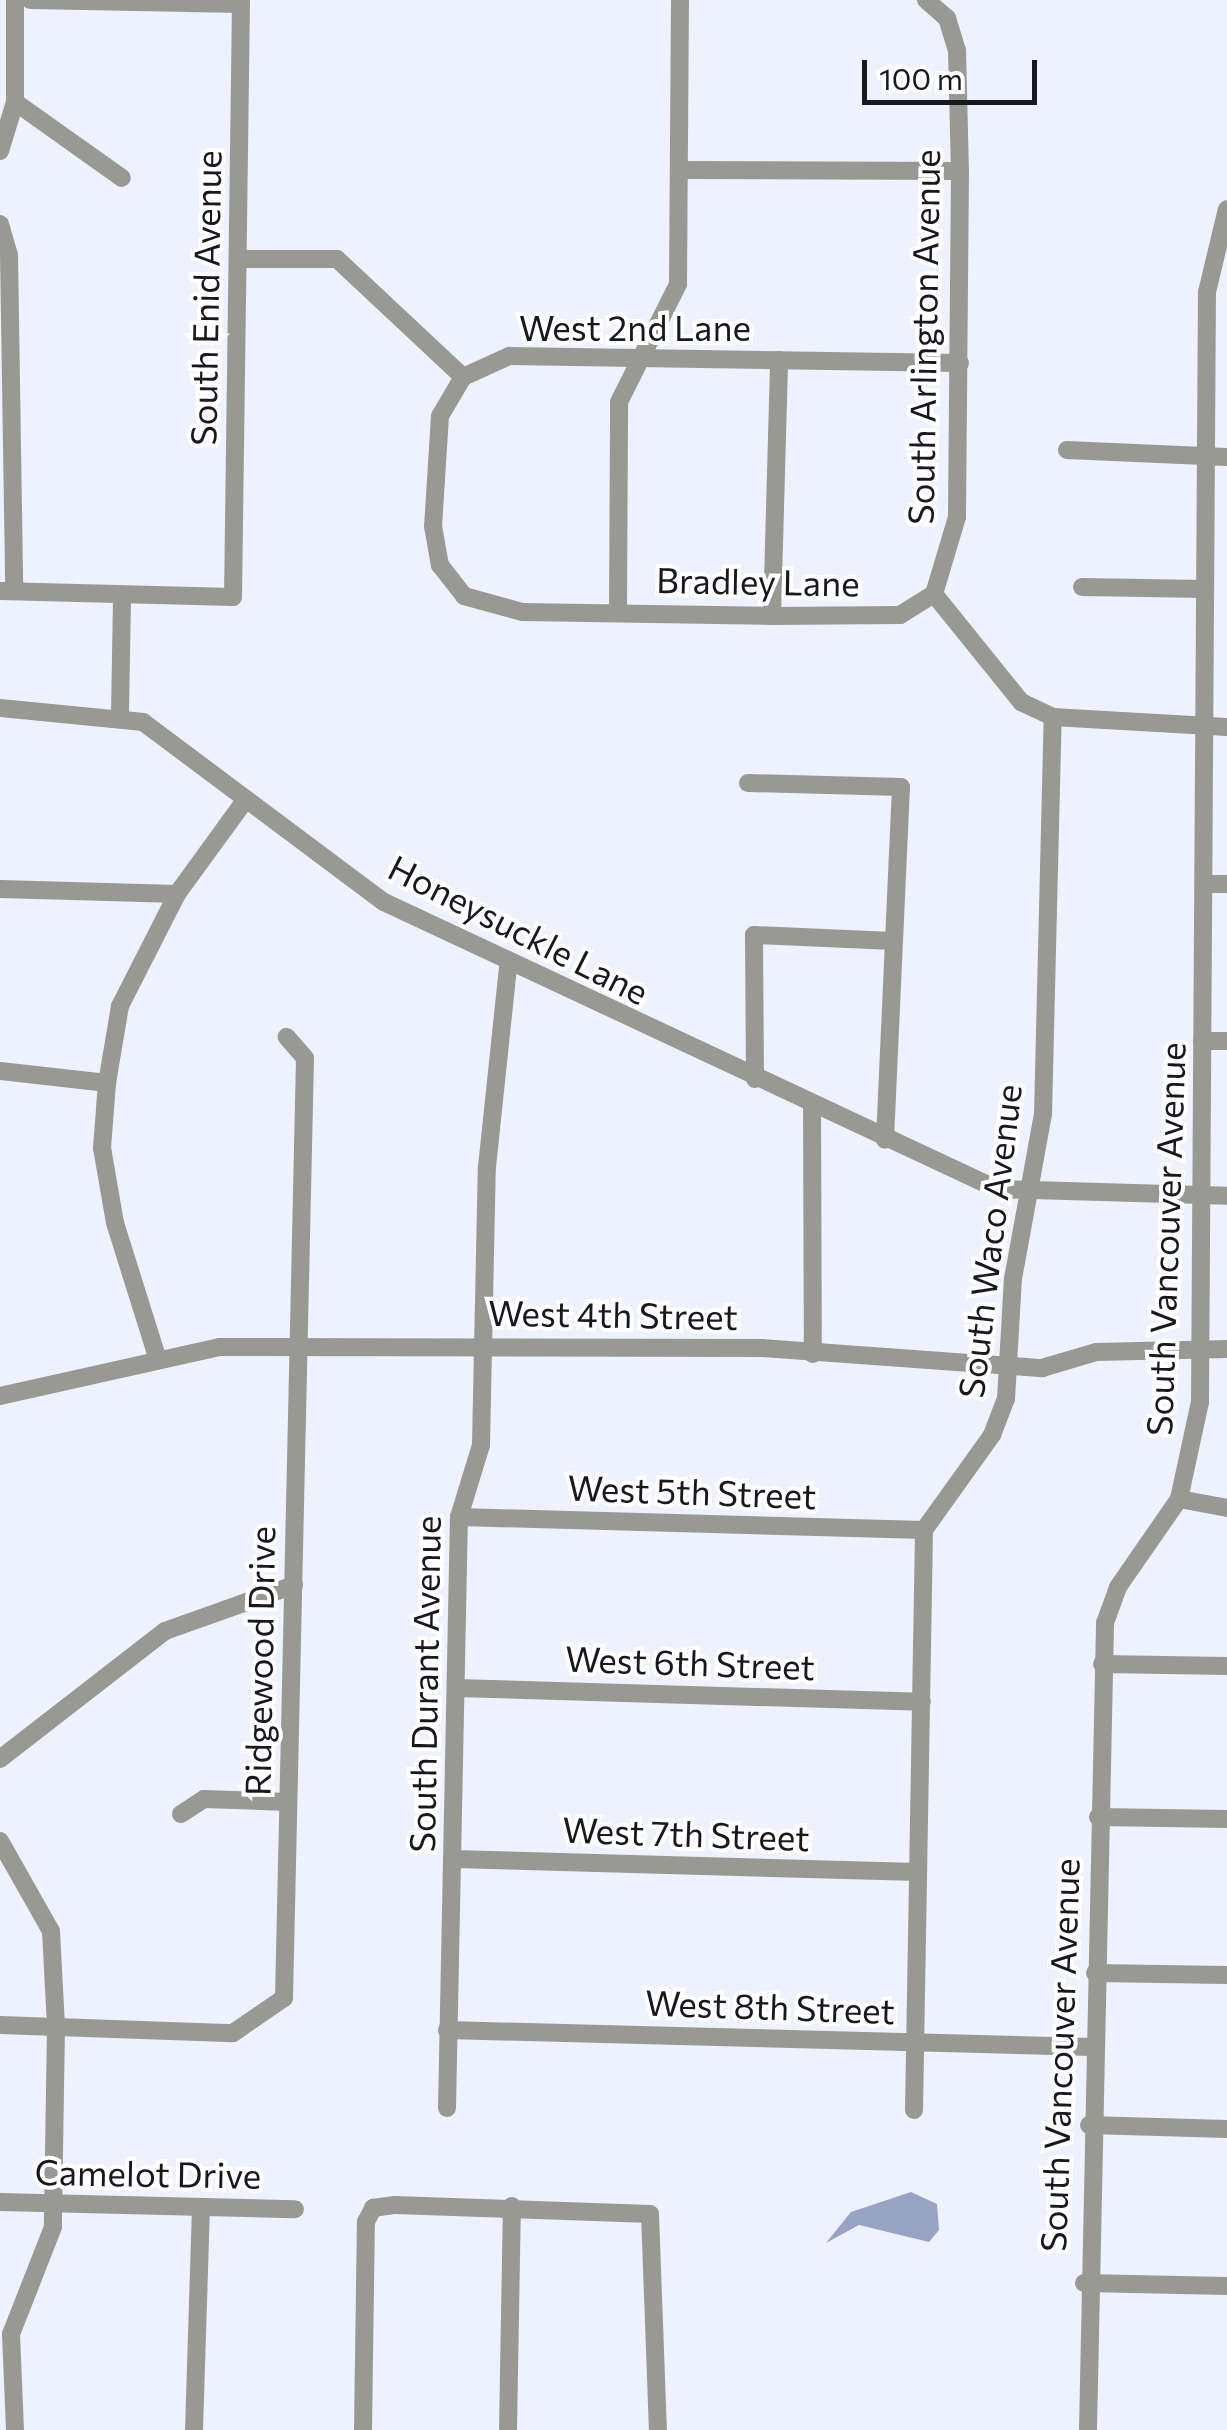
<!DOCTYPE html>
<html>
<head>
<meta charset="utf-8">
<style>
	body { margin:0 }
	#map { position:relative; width:1227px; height:2430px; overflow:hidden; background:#eef2fe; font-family:Commissioner,sans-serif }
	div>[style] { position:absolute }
	.water>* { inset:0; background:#99a3c3 }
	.minor>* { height:18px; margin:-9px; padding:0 9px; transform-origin:9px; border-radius:9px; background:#999993 }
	span { translate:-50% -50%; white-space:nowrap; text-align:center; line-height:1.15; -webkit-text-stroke:8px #fff; paint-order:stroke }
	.street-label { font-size:35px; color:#18191e }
	.scale { position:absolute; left:862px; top:60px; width:175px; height:45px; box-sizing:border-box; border:5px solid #18191e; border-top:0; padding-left:12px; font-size:30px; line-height:35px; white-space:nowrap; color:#18191e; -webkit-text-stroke:8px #fff; paint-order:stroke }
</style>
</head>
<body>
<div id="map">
	<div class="water">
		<i style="clip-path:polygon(911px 2192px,937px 2204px,939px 2230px,929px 2242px,859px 2225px,826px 2243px,851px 2212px)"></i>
	</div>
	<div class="minor">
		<i style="left:30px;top:0;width:211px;rotate:1.1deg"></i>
		<i style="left:926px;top:0;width:28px;rotate:41deg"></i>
		<i style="left:947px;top:18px;width:34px;rotate:73deg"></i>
		<i style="left:957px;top:50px;width:121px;rotate:88.6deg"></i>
		<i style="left:960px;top:171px;width:346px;rotate:90.5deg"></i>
		<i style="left:957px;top:517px;width:80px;rotate:106.6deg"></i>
		<i style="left:15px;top:102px;width:131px;rotate:35.4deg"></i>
		<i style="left:0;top:151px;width:51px;rotate:-73deg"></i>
		<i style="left:15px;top:102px;width:102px;rotate:-90deg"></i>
		<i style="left:679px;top:170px;width:281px;rotate:0.2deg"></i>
		<i style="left:0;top:224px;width:32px;rotate:74deg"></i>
		<i style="left:9px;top:255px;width:336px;rotate:89.1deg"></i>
		<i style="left:239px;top:259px;width:98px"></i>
		<i style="left:337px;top:259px;width:173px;rotate:43.1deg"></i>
		<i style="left:463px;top:377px;width:45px;rotate:120.5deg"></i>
		<i style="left:440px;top:416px;width:110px;rotate:93.6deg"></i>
		<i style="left:433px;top:526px;width:40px;rotate:80deg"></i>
		<i style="left:440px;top:565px;width:39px;rotate:52deg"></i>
		<i style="left:464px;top:596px;width:60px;rotate:15.4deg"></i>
		<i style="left:522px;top:612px;width:250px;rotate:0.9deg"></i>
		<i style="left:772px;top:616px;width:128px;rotate:-0.4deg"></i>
		<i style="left:900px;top:615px;width:40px;rotate:-32deg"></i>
		<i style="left:463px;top:377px;width:51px;rotate:-24.5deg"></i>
		<i style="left:509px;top:356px;width:451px;rotate:0.9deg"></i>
		<i style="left:1067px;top:450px;width:160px;rotate:2.5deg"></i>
		<i style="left:1082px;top:587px;width:123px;rotate:0.9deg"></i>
		<i style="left:0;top:591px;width:233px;rotate:1.5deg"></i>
		<i style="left:233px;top:597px;width:597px;rotate:-89.23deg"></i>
		<i style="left:934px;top:594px;width:139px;rotate:51.1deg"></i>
		<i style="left:1021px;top:702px;width:35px;rotate:25deg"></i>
		<i style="left:1053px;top:717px;width:174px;rotate:3.3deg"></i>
		<i style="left:618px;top:611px;width:209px;rotate:-89.7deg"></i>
		<i style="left:619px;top:402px;width:132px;rotate:-63.4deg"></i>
		<i style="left:678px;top:284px;width:284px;rotate:-89.6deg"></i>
		<i style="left:772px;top:616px;width:256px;rotate:-88.4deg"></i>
		<i style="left:0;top:708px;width:144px;rotate:5.6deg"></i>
		<i style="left:143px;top:722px;width:301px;rotate:36.8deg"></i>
		<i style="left:384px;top:902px;width:677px;rotate:25.09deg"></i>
		<i style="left:997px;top:1189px;width:230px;rotate:1.7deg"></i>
		<i style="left:120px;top:713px;width:117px;rotate:-89deg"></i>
		<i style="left:748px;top:783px;width:153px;rotate:1.5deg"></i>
		<i style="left:901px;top:787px;width:353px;rotate:92.6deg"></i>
		<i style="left:1206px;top:884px;width:21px"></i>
		<i style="left:0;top:889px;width:177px;rotate:1.6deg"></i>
		<i style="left:1202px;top:1041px;width:25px"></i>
		<i style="left:0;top:1071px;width:108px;rotate:6.4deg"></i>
		<i style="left:755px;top:1079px;width:144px;rotate:-90.4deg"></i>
		<i style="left:754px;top:935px;width:139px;rotate:2.5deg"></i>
		<i style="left:812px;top:1106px;width:248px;rotate:89.8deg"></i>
		<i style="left:158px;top:1360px;width:144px;rotate:-107.4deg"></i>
		<i style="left:115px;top:1223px;width:76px;rotate:-99.8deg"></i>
		<i style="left:102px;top:1148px;width:65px;rotate:-85.6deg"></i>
		<i style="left:107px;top:1083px;width:78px;rotate:-80.4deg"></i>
		<i style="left:120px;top:1006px;width:126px;rotate:-63deg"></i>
		<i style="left:177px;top:894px;width:117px;rotate:-54deg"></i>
		<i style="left:0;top:1396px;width:225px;rotate:-12.6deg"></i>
		<i style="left:220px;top:1347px;width:541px;rotate:0.11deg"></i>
		<i style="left:761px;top:1348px;width:282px;rotate:4.1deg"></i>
		<i style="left:1042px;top:1368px;width:56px;rotate:-16.5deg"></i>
		<i style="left:1096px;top:1352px;width:131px;rotate:-1.3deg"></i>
		<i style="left:1179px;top:1499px;width:49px;rotate:10.6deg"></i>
		<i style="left:459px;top:1517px;width:465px;rotate:1.6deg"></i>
		<i style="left:1102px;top:1664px;width:125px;rotate:0.9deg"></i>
		<i style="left:456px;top:1688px;width:466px;rotate:1.7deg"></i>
		<i style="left:0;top:1759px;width:209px;rotate:-37.8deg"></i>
		<i style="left:165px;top:1631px;width:137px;rotate:-19.6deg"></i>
		<i style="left:181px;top:1814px;width:27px;rotate:-33deg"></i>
		<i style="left:204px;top:1799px;width:84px;rotate:2deg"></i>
		<i style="left:1098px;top:1817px;width:129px;rotate:0.9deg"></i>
		<i style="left:0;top:1841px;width:103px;rotate:60.5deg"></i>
		<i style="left:51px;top:1931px;width:95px;rotate:87deg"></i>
		<i style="left:56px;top:2026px;width:201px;rotate:90.9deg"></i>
		<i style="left:53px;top:2227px;width:115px;rotate:111.4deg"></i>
		<i style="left:11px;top:2334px;width:96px;rotate:87.6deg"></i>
		<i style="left:452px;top:1859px;width:466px;rotate:1.6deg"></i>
		<i style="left:1095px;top:1973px;width:132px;rotate:0.9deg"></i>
		<i style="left:0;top:2025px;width:233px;rotate:2deg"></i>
		<i style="left:233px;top:2033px;width:62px;rotate:-34.5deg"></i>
		<i style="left:284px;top:1998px;width:940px;rotate:-88.72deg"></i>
		<i style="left:305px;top:1058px;width:28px;rotate:-131deg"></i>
		<i style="left:447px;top:2030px;width:645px;rotate:1.51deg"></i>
		<i style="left:447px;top:2108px;width:591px;rotate:-88.84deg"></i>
		<i style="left:459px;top:1517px;width:75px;rotate:-73deg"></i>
		<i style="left:481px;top:1445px;width:278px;rotate:-88.8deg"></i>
		<i style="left:487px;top:1167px;width:201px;rotate:-84deg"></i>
		<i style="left:914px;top:2110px;width:580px;rotate:-89.01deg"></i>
		<i style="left:924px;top:1530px;width:117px;rotate:-54.4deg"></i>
		<i style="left:992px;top:1435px;width:39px;rotate:-69deg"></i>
		<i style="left:1006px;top:1399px;width:120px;rotate:-86.7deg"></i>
		<i style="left:1013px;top:1279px;width:168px;rotate:-79.7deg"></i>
		<i style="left:1043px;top:1114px;width:397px;rotate:-88.6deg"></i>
		<i style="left:1089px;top:2125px;width:138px;rotate:1.7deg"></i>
		<i style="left:0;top:2202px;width:295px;rotate:1.4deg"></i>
		<i style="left:1084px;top:2283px;width:143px;rotate:1.2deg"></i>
		<i style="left:194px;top:2430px;width:223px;rotate:-88.2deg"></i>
		<i style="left:363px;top:2430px;width:208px;rotate:-89.2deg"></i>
		<i style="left:366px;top:2222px;width:16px;rotate:-63deg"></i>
		<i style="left:373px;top:2208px;width:22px;rotate:-8deg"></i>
		<i style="left:395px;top:2205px;width:255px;rotate:2deg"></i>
		<i style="left:650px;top:2214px;width:216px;rotate:87.9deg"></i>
		<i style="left:508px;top:2430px;width:224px;rotate:-89deg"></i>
		<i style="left:1088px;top:2430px;width:807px;rotate:-88.79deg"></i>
		<i style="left:1105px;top:1623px;width:38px;rotate:-70deg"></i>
		<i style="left:1118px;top:1587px;width:107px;rotate:-55.3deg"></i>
		<i style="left:1179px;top:1499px;width:99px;rotate:-77.8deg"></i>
		<i style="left:1200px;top:1402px;width:1110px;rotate:-89.64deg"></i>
		<i style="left:1207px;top:292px;width:85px;rotate:-76.5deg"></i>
	</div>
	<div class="street-label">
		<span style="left:205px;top:298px;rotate:-89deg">South Enid Avenue</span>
		<span style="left:635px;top:327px">West 2nd Lane</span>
		<span style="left:923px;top:337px;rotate:-89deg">South Arlington Avenue</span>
		<span style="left:758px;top:581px;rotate:1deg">Bradley Lane</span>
		<span style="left:519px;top:929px;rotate:27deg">Honeysuckle Lane</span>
		<span style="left:1165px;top:1239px;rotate:-88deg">South Vancouver Avenue</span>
		<span style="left:989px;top:1241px;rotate:-83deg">South Waco Avenue</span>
		<span style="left:613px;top:1314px;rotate:1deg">West 4th Street</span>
		<span style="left:692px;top:1491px;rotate:2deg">West 5th Street</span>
		<span style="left:259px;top:1661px;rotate:-89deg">Ridgewood Drive</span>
		<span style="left:690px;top:1662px;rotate:2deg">West 6th Street</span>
		<span style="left:424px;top:1684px;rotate:-89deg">South Durant Avenue</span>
		<span style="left:686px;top:1833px;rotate:2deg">West 7th Street</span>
		<span style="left:770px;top:2006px;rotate:2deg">West 8th Street</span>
		<span style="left:1059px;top:2055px;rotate:-88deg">South Vancouver Avenue</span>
		<span style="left:148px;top:2173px;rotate:1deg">Camelot Drive</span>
	</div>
	<div class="scale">100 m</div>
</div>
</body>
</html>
